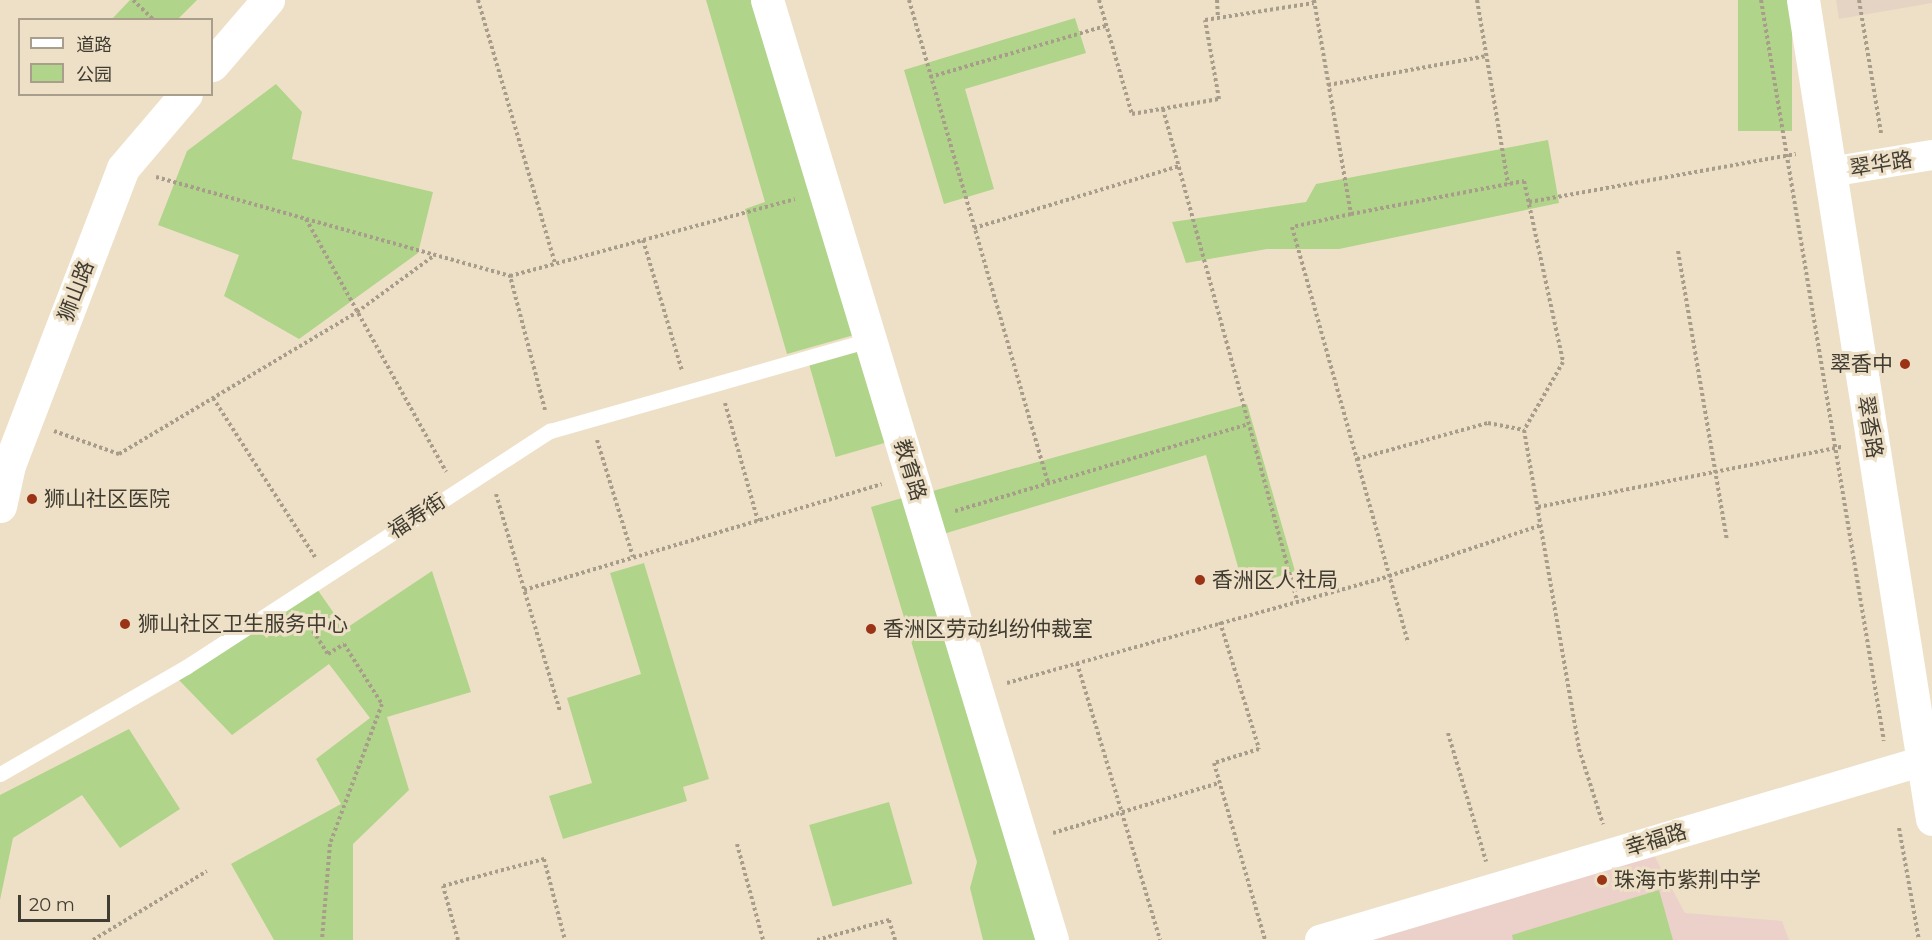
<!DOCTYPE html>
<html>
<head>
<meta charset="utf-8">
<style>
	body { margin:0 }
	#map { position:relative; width:1932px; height:940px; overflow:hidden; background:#eee0c6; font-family:Montserrat,"Noto Sans SC",sans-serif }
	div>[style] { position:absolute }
	.commercial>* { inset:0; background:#e5d4c3 }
	.education>* { inset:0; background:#ebd1ca }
	.green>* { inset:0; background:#b0d48a; transform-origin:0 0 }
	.path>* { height:4px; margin-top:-2px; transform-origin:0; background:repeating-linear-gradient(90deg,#a79d8a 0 3px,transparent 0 6px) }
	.lane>* { height:15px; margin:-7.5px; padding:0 7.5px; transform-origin:7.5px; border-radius:7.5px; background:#fff }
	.street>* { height:30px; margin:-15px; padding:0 15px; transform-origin:15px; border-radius:15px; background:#fff }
	.secondary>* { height:33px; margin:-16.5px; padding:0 16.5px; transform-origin:16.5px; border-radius:16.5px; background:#fff }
	.dots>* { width:16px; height:16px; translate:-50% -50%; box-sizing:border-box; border:3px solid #eee0c6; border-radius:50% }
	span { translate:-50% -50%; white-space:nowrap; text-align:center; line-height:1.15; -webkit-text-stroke:6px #eee0c6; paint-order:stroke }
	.street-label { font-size:21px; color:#413c32 }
	.poi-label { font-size:21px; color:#413c32 }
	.right { translate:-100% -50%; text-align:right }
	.left { translate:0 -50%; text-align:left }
	.legend { position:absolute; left:18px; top:18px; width:195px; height:78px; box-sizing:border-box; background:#eee0c6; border:2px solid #a99e8b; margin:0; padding:8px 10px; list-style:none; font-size:18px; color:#413c32 }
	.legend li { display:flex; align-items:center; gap:12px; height:30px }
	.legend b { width:30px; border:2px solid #a99e8b }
	.scale { position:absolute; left:18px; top:895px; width:92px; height:27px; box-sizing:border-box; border:3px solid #413c32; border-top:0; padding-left:8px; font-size:18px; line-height:21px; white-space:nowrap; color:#413c32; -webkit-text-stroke:4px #eee0c6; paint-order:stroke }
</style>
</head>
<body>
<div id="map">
	<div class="commercial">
		<i style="clip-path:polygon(1836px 0,1932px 0,1932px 3px,1839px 19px)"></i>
	</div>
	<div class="education">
		<i style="clip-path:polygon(1649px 846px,1685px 913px,1782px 921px,1789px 940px,1332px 940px)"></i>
	</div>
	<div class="green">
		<i style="clip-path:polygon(130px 0,197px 0,178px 19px,112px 19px)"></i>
		<i style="clip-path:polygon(706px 0,760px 0,861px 333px,787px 354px,745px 209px,765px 202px)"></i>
		<i style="left:1738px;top:0;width:54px;height:131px"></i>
		<i style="clip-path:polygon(1075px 18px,1086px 53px,965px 89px,994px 189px,944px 204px,904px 70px)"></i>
		<i style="clip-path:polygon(276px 84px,302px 112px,292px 159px,433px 192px,418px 253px,299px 339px,224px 296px,239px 255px,158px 225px,187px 151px)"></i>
		<i style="clip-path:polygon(1548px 140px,1559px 203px,1339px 249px,1267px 249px,1186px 263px,1172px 222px,1306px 202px,1316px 184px)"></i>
		<i style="left:864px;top:349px;width:96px;height:57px;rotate:74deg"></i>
		<i style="clip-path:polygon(1247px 404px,1295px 571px,1244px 588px,1206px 455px,940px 535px,929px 492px)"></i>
		<i style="clip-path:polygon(909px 496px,1042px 940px,983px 940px,970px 888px,977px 862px,871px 507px)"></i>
		<i style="clip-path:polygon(644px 563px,709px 779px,683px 787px,687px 801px,563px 839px,549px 796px,592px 783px,567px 698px,641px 674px,610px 573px)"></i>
		<i style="clip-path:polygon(432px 571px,471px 692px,387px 717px,409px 790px,353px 844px,353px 940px,274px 940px,231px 864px,341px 804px,316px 759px,370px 718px,329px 664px,232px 735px,178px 679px,317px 589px,345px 629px)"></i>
		<i style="clip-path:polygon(129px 729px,180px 809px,120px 848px,82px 795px,13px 838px,0 900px,0 795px)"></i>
		<i style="left:889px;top:802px;width:85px;height:83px;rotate:74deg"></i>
		<i style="clip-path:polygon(1659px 890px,1673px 940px,1513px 940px,1512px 935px)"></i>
	</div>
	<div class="path">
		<i style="left:133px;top:0;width:29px;rotate:44deg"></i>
		<i style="left:478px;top:0;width:274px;rotate:73.7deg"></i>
		<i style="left:909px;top:0;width:503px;rotate:73.94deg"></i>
		<i style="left:1099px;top:0;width:119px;rotate:73.9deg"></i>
		<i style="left:1132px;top:114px;width:88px;rotate:-9.8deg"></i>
		<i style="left:1219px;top:99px;width:80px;rotate:-100deg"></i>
		<i style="left:1205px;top:20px;width:110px;rotate:-8.9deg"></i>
		<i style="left:1217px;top:0;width:18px;rotate:87deg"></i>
		<i style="left:1314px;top:0;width:217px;rotate:80.2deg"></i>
		<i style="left:1351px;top:214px;width:60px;rotate:167.6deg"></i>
		<i style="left:1292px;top:227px;width:432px;rotate:74.4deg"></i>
		<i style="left:1477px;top:0;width:187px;rotate:80.4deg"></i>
		<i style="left:1761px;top:0;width:751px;rotate:80.58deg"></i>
		<i style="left:1859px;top:0;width:135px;rotate:80.6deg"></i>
		<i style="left:930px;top:77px;width:183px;rotate:-16.2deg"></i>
		<i style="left:1328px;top:85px;width:161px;rotate:-10.4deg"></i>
		<i style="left:1163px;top:109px;width:510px;rotate:74.76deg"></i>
		<i style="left:156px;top:177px;width:368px;rotate:15.6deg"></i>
		<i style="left:1529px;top:202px;width:271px;rotate:-10.2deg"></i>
		<i style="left:1351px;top:214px;width:176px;rotate:-10.8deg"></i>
		<i style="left:1524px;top:181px;width:185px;rotate:77.8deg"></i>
		<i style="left:1563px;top:362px;width:78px;rotate:119.8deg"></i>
		<i style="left:1524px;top:430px;width:324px;rotate:80.2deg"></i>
		<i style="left:1579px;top:749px;width:79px;rotate:72.3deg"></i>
		<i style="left:306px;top:219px;width:289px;rotate:61deg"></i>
		<i style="left:974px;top:228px;width:214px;rotate:-16.8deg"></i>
		<i style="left:643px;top:240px;width:137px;rotate:73.4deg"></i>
		<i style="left:1678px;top:251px;width:293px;rotate:80.4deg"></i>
		<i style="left:213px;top:398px;width:189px;rotate:57.3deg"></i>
		<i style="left:725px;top:403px;width:123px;rotate:74.4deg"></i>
		<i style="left:545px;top:410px;width:138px;rotate:-104.6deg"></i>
		<i style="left:510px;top:276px;width:295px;rotate:-15.1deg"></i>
		<i style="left:54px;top:431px;width:69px;rotate:19.5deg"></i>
		<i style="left:119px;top:454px;width:277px;rotate:-30.8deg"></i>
		<i style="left:357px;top:312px;width:97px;rotate:-36.2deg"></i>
		<i style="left:597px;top:440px;width:122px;rotate:72.9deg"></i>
		<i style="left:1357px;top:459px;width:136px;rotate:-15.4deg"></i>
		<i style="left:1488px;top:423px;width:37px;rotate:11deg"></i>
		<i style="left:496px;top:494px;width:226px;rotate:73.6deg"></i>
		<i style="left:1538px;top:507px;width:310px;rotate:-11.2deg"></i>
		<i style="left:955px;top:511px;width:306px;rotate:-16.5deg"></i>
		<i style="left:524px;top:590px;width:373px;rotate:-16.5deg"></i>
		<i style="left:303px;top:616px;width:45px;rotate:56.7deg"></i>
		<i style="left:328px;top:654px;width:19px;rotate:-32deg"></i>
		<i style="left:344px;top:644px;width:71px;rotate:57.7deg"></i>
		<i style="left:382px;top:704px;width:149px;rotate:110.4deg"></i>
		<i style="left:330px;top:844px;width:96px;rotate:94.8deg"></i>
		<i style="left:1220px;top:622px;width:133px;rotate:72.9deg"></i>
		<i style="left:1259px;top:749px;width:47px;rotate:162.7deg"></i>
		<i style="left:1214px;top:763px;width:184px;rotate:73.9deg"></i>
		<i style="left:1077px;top:663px;width:289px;rotate:73.3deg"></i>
		<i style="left:1007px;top:683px;width:397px;rotate:-15.6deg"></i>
		<i style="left:1389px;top:576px;width:160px;rotate:-18.5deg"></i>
		<i style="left:1448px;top:733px;width:134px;rotate:73.5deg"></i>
		<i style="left:1899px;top:828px;width:114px;rotate:79.9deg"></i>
		<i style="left:1053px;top:833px;width:173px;rotate:-16.8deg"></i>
		<i style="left:737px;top:844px;width:99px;rotate:74.8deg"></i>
		<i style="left:93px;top:940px;width:133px;rotate:-31.2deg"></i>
		<i style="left:458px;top:940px;width:56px;rotate:-105.5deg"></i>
		<i style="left:443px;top:886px;width:105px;rotate:-15deg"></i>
		<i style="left:544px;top:859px;width:84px;rotate:75.5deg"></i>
		<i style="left:817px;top:940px;width:75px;rotate:-15.5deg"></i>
		<i style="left:889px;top:920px;width:21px;rotate:73deg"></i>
	</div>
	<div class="lane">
		<i style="left:0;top:774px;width:215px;rotate:-29.9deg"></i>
		<i style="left:186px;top:667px;width:434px;rotate:-33deg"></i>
		<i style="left:550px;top:431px;width:333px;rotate:-15.9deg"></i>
	</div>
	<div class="street">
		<i style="left:1830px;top:172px;width:103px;rotate:-9.5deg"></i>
		<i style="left:1320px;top:940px;width:629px;rotate:-16.53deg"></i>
	</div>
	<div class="secondary">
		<i style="left:767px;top:0;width:982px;rotate:73.13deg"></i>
		<i style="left:1803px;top:0;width:829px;rotate:81.05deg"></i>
		<i style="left:212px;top:65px;width:86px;rotate:-49.3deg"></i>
		<i style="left:0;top:506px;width:42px;rotate:-77.6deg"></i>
		<i style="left:9px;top:465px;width:318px;rotate:-69deg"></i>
		<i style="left:123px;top:168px;width:97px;rotate:-49.6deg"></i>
	</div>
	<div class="dots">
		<i style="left:1905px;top:364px;background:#9b3317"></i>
		<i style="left:32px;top:499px;background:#9b3317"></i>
		<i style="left:1200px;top:580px;background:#9b3317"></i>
		<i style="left:125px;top:624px;background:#9b3317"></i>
		<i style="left:871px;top:629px;background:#9b3317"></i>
		<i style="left:1602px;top:880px;background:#9b3317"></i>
	</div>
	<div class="street-label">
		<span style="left:1881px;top:164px;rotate:-9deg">翠华路</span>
		<span style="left:76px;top:291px;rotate:-69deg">狮山路</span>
		<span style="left:1870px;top:427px;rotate:81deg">翠香路</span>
		<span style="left:910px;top:470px;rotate:73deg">教育路</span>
		<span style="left:417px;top:516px;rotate:-33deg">福寿街</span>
		<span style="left:1656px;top:840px;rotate:-17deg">幸福路</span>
	</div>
	<div class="poi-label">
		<span class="right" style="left:1893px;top:364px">翠香中</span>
		<span class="left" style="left:44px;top:499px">狮山社区医院</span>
		<span class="left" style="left:1212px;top:580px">香洲区人社局</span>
		<span class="left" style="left:138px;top:624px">狮山社区卫生服务中心</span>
		<span class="left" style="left:883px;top:629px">香洲区劳动纠纷仲裁室</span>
		<span class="left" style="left:1614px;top:880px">珠海市紫荆中学</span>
	</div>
	<ul class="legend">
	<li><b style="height:8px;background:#fff"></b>道路</li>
	<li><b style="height:16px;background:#b0d48a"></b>公园</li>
	</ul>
	<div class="scale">20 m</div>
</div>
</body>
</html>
